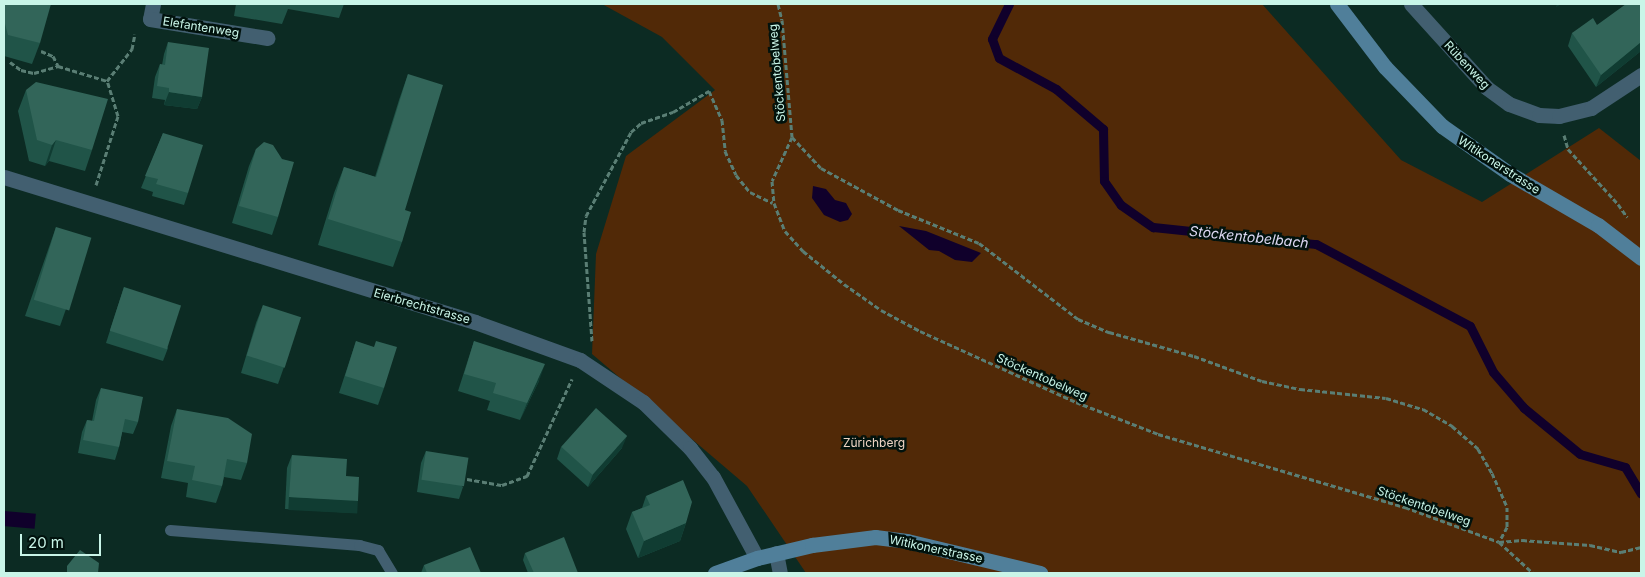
<!DOCTYPE html>
<html>
<head>
<meta charset="utf-8">
<style>
	body { margin:0 }
	#map { position:relative; width:1645px; height:577px; overflow:hidden; background:#0c2b23; font-family:Inter,sans-serif }
	div>[style] { position:absolute }
	.green>* { inset:0; background:#512907 }
	.water>* { inset:0; background:#10002b; transform-origin:0 0 }
	.stream>* { height:9px; margin:-4.5px; padding:0 4.5px; transform-origin:4.5px; border-radius:4.5px; background:#10002b }
	.path>* { height:3px; margin-top:-1.5px; transform-origin:0; background:repeating-linear-gradient(90deg,#5a7e74 0 5px,transparent 0 7.5px) }
	.lane>* { height:11px; margin:-5.5px; padding:0 5.5px; transform-origin:5.5px; border-radius:5.5px; background:#425f70 }
	.street>* { height:15px; margin:-7.5px; padding:0 7.5px; transform-origin:7.5px; border-radius:7.5px; background:#425f70 }
	.secondary>* { height:15px; margin:-7.5px; padding:0 7.5px; transform-origin:7.5px; border-radius:7.5px; background:#507f9a }
	.wall>* { inset:0; background:#205448 }
	.shaded-wall>* { inset:0; background:#103c32; transform-origin:0 0 }
	.building>* { inset:0; background:#326559; transform-origin:0 0 }
	span { translate:-50% -50%; white-space:nowrap; text-align:center; line-height:1.15; -webkit-text-stroke:5px #01120d; paint-order:stroke }
	.street-label { font-size:12px; color:#c9f5e8 }
	.park-label { font-size:12px; color:#eed4c4 }
	.water-label { font-size:14px; color:#dcd7f1; font-style:italic }
	.frame { position:absolute; inset:0; border:5px solid #c9f5e8; pointer-events:none }
	.scale { position:absolute; left:20px; top:534px; width:81px; height:22px; box-sizing:border-box; border:2px solid #c9f5e8; border-top:0; padding-left:6px; font-size:15px; line-height:18px; white-space:nowrap; color:#c9f5e8; -webkit-text-stroke:4px #01120d; paint-order:stroke }
</style>
</head>
<body>
<div id="map">
	<div class="green">
		<i style="clip-path:polygon(602px 4px,1262px 4px,1401px 160px,1482px 202px,1599px 128px,1641px 161px,1641px 573px,806px 573px,747px 486px,592px 354px,596px 254px,626px 156px,715px 90px,662px 37px)"></i>
	</div>
	<div class="water">
		<i style="clip-path:polygon(813px 186px,826px 189px,835px 200px,846px 203px,852px 214px,848px 220px,840px 222px,824px 215px,812px 198px)"></i>
		<i style="clip-path:polygon(899px 226px,926px 231px,981px 253px,972px 262px,955px 260px,939px 251px,929px 250px)"></i>
		<i style="left:4px;top:511px;width:32px;height:15px;rotate:5deg"></i>
	</div>
	<div class="stream">
		<i style="left:1009px;top:4px;width:39px;rotate:116deg"></i>
		<i style="left:992px;top:39px;width:20px;rotate:70deg"></i>
		<i style="left:999px;top:58px;width:65px;rotate:28.5deg"></i>
		<i style="left:1056px;top:89px;width:62px;rotate:40.4deg"></i>
		<i style="left:1103px;top:129px;width:52px;rotate:88.9deg"></i>
		<i style="left:1104px;top:181px;width:29px;rotate:55deg"></i>
		<i style="left:1121px;top:205px;width:39px;rotate:35deg"></i>
		<i style="left:1153px;top:227px;width:164px;rotate:6deg"></i>
		<i style="left:1316px;top:244px;width:174px;rotate:28deg"></i>
		<i style="left:1470px;top:326px;width:51px;rotate:63.4deg"></i>
		<i style="left:1493px;top:372px;width:48px;rotate:49.3deg"></i>
		<i style="left:1524px;top:408px;width:72px;rotate:39.4deg"></i>
		<i style="left:1580px;top:454px;width:47px;rotate:16.1deg"></i>
		<i style="left:1625px;top:467px;width:31px;rotate:59deg"></i>
	</div>
	<div class="path">
		<i style="left:778px;top:4px;width:16px;rotate:76deg"></i>
		<i style="left:782px;top:20px;width:117px;rotate:85.1deg"></i>
		<i style="left:792px;top:137px;width:48px;rotate:114.4deg"></i>
		<i style="left:772px;top:181px;width:22px;rotate:85deg"></i>
		<i style="left:774px;top:203px;width:30px;rotate:69deg"></i>
		<i style="left:785px;top:231px;width:27px;rotate:48deg"></i>
		<i style="left:803px;top:251px;width:53px;rotate:38.8deg"></i>
		<i style="left:844px;top:284px;width:45px;rotate:35.1deg"></i>
		<i style="left:881px;top:310px;width:44px;rotate:28.3deg"></i>
		<i style="left:920px;top:331px;width:171px;rotate:24.5deg"></i>
		<i style="left:1076px;top:402px;width:88px;rotate:21.3deg"></i>
		<i style="left:1158px;top:434px;width:258px;rotate:16.5deg"></i>
		<i style="left:1405px;top:507px;width:100px;rotate:20.4deg"></i>
		<i style="left:1499px;top:542px;width:46px;rotate:42.4deg"></i>
		<i style="left:41px;top:51px;width:13px;rotate:23deg"></i>
		<i style="left:53px;top:56px;width:11px;rotate:63deg"></i>
		<i style="left:10px;top:62px;width:14px;rotate:36deg"></i>
		<i style="left:21px;top:70px;width:13px;rotate:13deg"></i>
		<i style="left:34px;top:73px;width:25px;rotate:-16deg"></i>
		<i style="left:58px;top:66px;width:51px;rotate:17deg"></i>
		<i style="left:1564px;top:135px;width:15px;rotate:74deg"></i>
		<i style="left:1568px;top:149px;width:74px;rotate:47.7deg"></i>
		<i style="left:1618px;top:204px;width:16px;rotate:55deg"></i>
		<i style="left:792px;top:137px;width:42px;rotate:46.9deg"></i>
		<i style="left:821px;top:168px;width:88px;rotate:28.6deg"></i>
		<i style="left:898px;top:210px;width:87px;rotate:22.2deg"></i>
		<i style="left:979px;top:243px;width:125px;rotate:37.5deg"></i>
		<i style="left:1078px;top:319px;width:34px;rotate:23deg"></i>
		<i style="left:1109px;top:332px;width:88px;rotate:15.8deg"></i>
		<i style="left:1194px;top:356px;width:72px;rotate:20.2deg"></i>
		<i style="left:1262px;top:381px;width:39px;rotate:12deg"></i>
		<i style="left:1300px;top:389px;width:86px;rotate:6deg"></i>
		<i style="left:1386px;top:398px;width:39px;rotate:17deg"></i>
		<i style="left:1423px;top:409px;width:34px;rotate:30deg"></i>
		<i style="left:1452px;top:426px;width:35px;rotate:41deg"></i>
		<i style="left:1478px;top:449px;width:28px;rotate:60deg"></i>
		<i style="left:1492px;top:473px;width:37px;rotate:66deg"></i>
		<i style="left:1507px;top:507px;width:20px;rotate:90deg"></i>
		<i style="left:1507px;top:527px;width:17px;rotate:118deg"></i>
		<i style="left:96px;top:185px;width:72px;rotate:-72.3deg"></i>
		<i style="left:118px;top:116px;width:37px;rotate:-107deg"></i>
		<i style="left:107px;top:81px;width:41px;rotate:-52deg"></i>
		<i style="left:132px;top:49px;width:15px;rotate:-79deg"></i>
		<i style="left:592px;top:341px;width:109px;rotate:-94.2deg"></i>
		<i style="left:584px;top:232px;width:16px;rotate:-83deg"></i>
		<i style="left:586px;top:216px;width:95px;rotate:-61.8deg"></i>
		<i style="left:631px;top:132px;width:13px;rotate:-42deg"></i>
		<i style="left:641px;top:123px;width:34px;rotate:-19deg"></i>
		<i style="left:673px;top:112px;width:42px;rotate:-30.3deg"></i>
		<i style="left:709px;top:91px;width:32px;rotate:66deg"></i>
		<i style="left:722px;top:120px;width:31px;rotate:84deg"></i>
		<i style="left:725px;top:151px;width:26px;rotate:65deg"></i>
		<i style="left:736px;top:175px;width:22px;rotate:51deg"></i>
		<i style="left:750px;top:192px;width:25px;rotate:26deg"></i>
		<i style="left:467px;top:479px;width:36px;rotate:10deg"></i>
		<i style="left:502px;top:485px;width:27px;rotate:-20deg"></i>
		<i style="left:527px;top:476px;width:107px;rotate:-65.1deg"></i>
		<i style="left:1499px;top:542px;width:23px;rotate:-5deg"></i>
		<i style="left:1522px;top:540px;width:68px;rotate:4.2deg"></i>
		<i style="left:1590px;top:545px;width:32px;rotate:13deg"></i>
		<i style="left:1621px;top:552px;width:21px;rotate:-14deg"></i>
	</div>
	<div class="lane">
		<i style="left:170px;top:530px;width:190px;rotate:4.5deg"></i>
		<i style="left:359px;top:545px;width:20px;rotate:15deg"></i>
		<i style="left:378px;top:550px;width:27px;rotate:59deg"></i>
	</div>
	<div class="street">
		<i style="left:153px;top:4px;width:15px;rotate:101deg"></i>
		<i style="left:150px;top:19px;width:119px;rotate:9.2deg"></i>
		<i style="left:1411px;top:4px;width:113px;rotate:47.9deg"></i>
		<i style="left:1487px;top:88px;width:27px;rotate:36deg"></i>
		<i style="left:1509px;top:104px;width:32px;rotate:20deg"></i>
		<i style="left:1539px;top:115px;width:20px;rotate:3deg"></i>
		<i style="left:1559px;top:116px;width:33px;rotate:-14deg"></i>
		<i style="left:1591px;top:108px;width:60px;rotate:-33.4deg"></i>
		<i style="left:4px;top:177px;width:493px;rotate:17.1deg"></i>
		<i style="left:475px;top:322px;width:112px;rotate:19.9deg"></i>
		<i style="left:580px;top:360px;width:76px;rotate:33.7deg"></i>
		<i style="left:643px;top:402px;width:66px;rotate:44.4deg"></i>
		<i style="left:690px;top:448px;width:37px;rotate:52deg"></i>
		<i style="left:713px;top:477px;width:92px;rotate:61.5deg"></i>
		<i style="left:776px;top:553px;width:20px;rotate:79deg"></i>
	</div>
	<div class="secondary">
		<i style="left:1337px;top:4px;width:79px;rotate:52.7deg"></i>
		<i style="left:1385px;top:67px;width:82px;rotate:46deg"></i>
		<i style="left:1442px;top:126px;width:83px;rotate:35.2deg"></i>
		<i style="left:1510px;top:174px;width:102px;rotate:30.1deg"></i>
		<i style="left:1598px;top:225px;width:54px;rotate:37.5deg"></i>
		<i style="left:715px;top:573px;width:45px;rotate:-19.7deg"></i>
		<i style="left:757px;top:558px;width:57px;rotate:-13.3deg"></i>
		<i style="left:812px;top:545px;width:64px;rotate:-7.2deg"></i>
		<i style="left:875px;top:537px;width:32px;rotate:7deg"></i>
		<i style="left:907px;top:541px;width:137px;rotate:13.5deg"></i>
	</div>
	<div class="wall">
		<i style="clip-path:polygon(4px 4px,40px 43px,32px 64px,4px 56px)"></i>
		<i style="clip-path:polygon(236px 4px,344px 4px,339px 18px,288px 9px,282px 24px,234px 16px)"></i>
		<i style="clip-path:polygon(1641px 4px,1641px 51px,1596px 87px,1568px 46px,1572px 33px,1597px 25px)"></i>
		<i style="clip-path:polygon(168px 42px,202px 97px,197px 109px,164px 105px,165px 100px,152px 98px,155px 77px,160px 64px,162px 65px,164px 54px)"></i>
		<i style="clip-path:polygon(408px 74px,405px 210px,402px 242px,393px 267px,318px 245px,334px 193px,344px 167px,375px 177px,399px 100px)"></i>
		<i style="clip-path:polygon(26px 90px,92px 150px,85px 171px,49px 161px,45px 166px,29px 161px,18px 111px)"></i>
		<i style="clip-path:polygon(163px 133px,188px 193px,184px 205px,152px 196px,153px 192px,141px 188px)"></i>
		<i style="clip-path:polygon(256px 149px,278px 217px,272px 235px,232px 223px,249px 166px)"></i>
		<i style="clip-path:polygon(56px 227px,66px 309px,60px 326px,25px 316px)"></i>
		<i style="clip-path:polygon(124px 287px,168px 348px,163px 361px,106px 343px)"></i>
		<i style="clip-path:polygon(263px 305px,284px 367px,278px 384px,241px 373px,256px 323px)"></i>
		<i style="clip-path:polygon(356px 341px,384px 388px,378px 405px,339px 393px)"></i>
		<i style="clip-path:polygon(474px 341px,539px 381px,520px 420px,487px 410px,490px 401px,458px 391px)"></i>
		<i style="clip-path:polygon(101px 388px,138px 422px,133px 434px,122px 432px,119px 447px,115px 460px,78px 453px,82px 432px,87px 420px,92px 421px,96px 400px)"></i>
		<i style="clip-path:polygon(177px 409px,247px 463px,241px 480px,224px 477px,222px 486px,216px 503px,186px 497px,188px 483px,161px 478px,171px 426px)"></i>
		<i style="clip-path:polygon(561px 447px,622px 448px,588px 487px,557px 459px)"></i>
		<i style="clip-path:polygon(426px 451px,463px 487px,459px 499px,417px 492px,421px 463px)"></i>
		<i style="clip-path:polygon(292px 455px,346px 476px,353px 513px,285px 509px,287px 468px)"></i>
		<i style="clip-path:polygon(646px 496px,686px 523px,680px 541px,638px 558px,626px 529px,632px 512px,642px 508px)"></i>
		<i style="clip-path:polygon(525px 553px,578px 573px,528px 573px,523px 560px)"></i>
		<i style="clip-path:polygon(424px 565px,481px 573px,421px 573px)"></i>
	</div>
	<div class="shaded-wall">
		<i style="clip-path:polygon(1557px 4px,1562px 4px,1556px 7px)"></i>
		<i style="clip-path:polygon(1641px 42px,1641px 51px,1596px 87px,1601px 75px)"></i>
		<i style="clip-path:polygon(169px 92px,202px 97px,197px 109px,164px 105px)"></i>
		<i style="clip-path:polygon(56px 140px,49px 161px,45px 166px,52px 145px)"></i>
		<i style="clip-path:polygon(545px 364px,539px 381px,520px 420px,527px 403px)"></i>
		<i style="clip-path:polygon(627px 436px,622px 448px,588px 487px,593px 474px)"></i>
		<i style="left:289px;top:497px;width:69px;height:13px;rotate:3deg"></i>
		<i style="clip-path:polygon(686px 523px,680px 541px,638px 558px,644px 541px)"></i>
	</div>
	<div class="building">
		<i style="clip-path:polygon(4px 4px,51px 4px,40px 43px,8px 35px,4px 20px)"></i>
		<i style="clip-path:polygon(1626px 4px,1641px 4px,1641px 42px,1601px 75px,1572px 33px,1593px 18px,1597px 25px)"></i>
		<i style="clip-path:polygon(168px 42px,209px 48px,202px 97px,169px 92px,169px 88px,157px 86px,160px 64px,165px 65px)"></i>
		<i style="clip-path:polygon(408px 74px,443px 85px,405px 210px,411px 212px,402px 242px,328px 219px,344px 167px,376px 177px)"></i>
		<i style="clip-path:polygon(36px 82px,108px 99px,92px 150px,56px 140px,52px 145px,37px 140px,26px 90px)"></i>
		<i style="clip-path:polygon(163px 133px,203px 145px,188px 193px,156px 184px,158px 179px,145px 176px)"></i>
		<i style="clip-path:polygon(264px 142px,273px 145px,282px 159px,294px 162px,278px 217px,239px 206px,256px 149px)"></i>
		<i style="left:56px;top:227px;width:37px;height:76px;rotate:17deg"></i>
		<i style="left:124px;top:287px;width:60px;height:46px;rotate:18deg"></i>
		<i style="left:263px;top:305px;width:40px;height:53px;rotate:18deg"></i>
		<i style="clip-path:polygon(356px 341px,374px 347px,376px 341px,397px 347px,384px 388px,345px 376px)"></i>
		<i style="clip-path:polygon(474px 341px,545px 364px,527px 403px,493px 393px,496px 383px,464px 374px)"></i>
		<i style="clip-path:polygon(101px 388px,143px 397px,138px 422px,125px 419px,119px 447px,83px 440px,87px 420px,94px 421px)"></i>
		<i style="left:596px;top:408px;width:42px;height:52px;rotate:42deg"></i>
		<i style="clip-path:polygon(177px 409px,228px 418px,252px 434px,247px 463px,227px 459px,222px 486px,192px 480px,195px 466px,167px 461px)"></i>
		<i style="left:426px;top:451px;width:43px;height:29px;rotate:9deg"></i>
		<i style="clip-path:polygon(292px 455px,347px 459px,346px 476px,359px 477px,358px 501px,289px 497px)"></i>
		<i style="clip-path:polygon(683px 480px,692px 502px,686px 523px,644px 541px,632px 512px,650px 505px,646px 496px)"></i>
		<i style="clip-path:polygon(564px 537px,578px 573px,534px 573px,525px 553px)"></i>
		<i style="clip-path:polygon(470px 547px,481px 573px,427px 573px,424px 565px)"></i>
		<i style="clip-path:polygon(80px 550px,99px 563px,98px 573px,67px 573px,67px 566px)"></i>
	</div>
	<div class="street-label">
		<span style="left:201px;top:27px;rotate:9deg">Elefantenweg</span>
		<span style="left:1467px;top:65px;rotate:47deg">Rübenweg</span>
		<span style="left:777px;top:73px;rotate:-95deg">Stöckentobelweg</span>
		<span style="left:1499px;top:165px;rotate:33deg">Witikonerstrasse</span>
		<span style="left:422px;top:306px;rotate:16deg">Eierbrechtstrasse</span>
		<span style="left:1042px;top:377px;rotate:24deg">Stöckentobelweg</span>
		<span style="left:1424px;top:506px;rotate:19deg">Stöckentobelweg</span>
		<span style="left:936px;top:549px;rotate:12deg">Witikonerstrasse</span>
	</div>
	<div class="park-label">
		<span style="left:874px;top:443px">Zürichberg</span>
	</div>
	<div class="water-label">
		<span style="left:1249px;top:237px;rotate:6deg">Stöckentobelbach</span>
	</div>
	<div class="frame"></div>
	<div class="scale">20 m</div>
</div>
</body>
</html>
